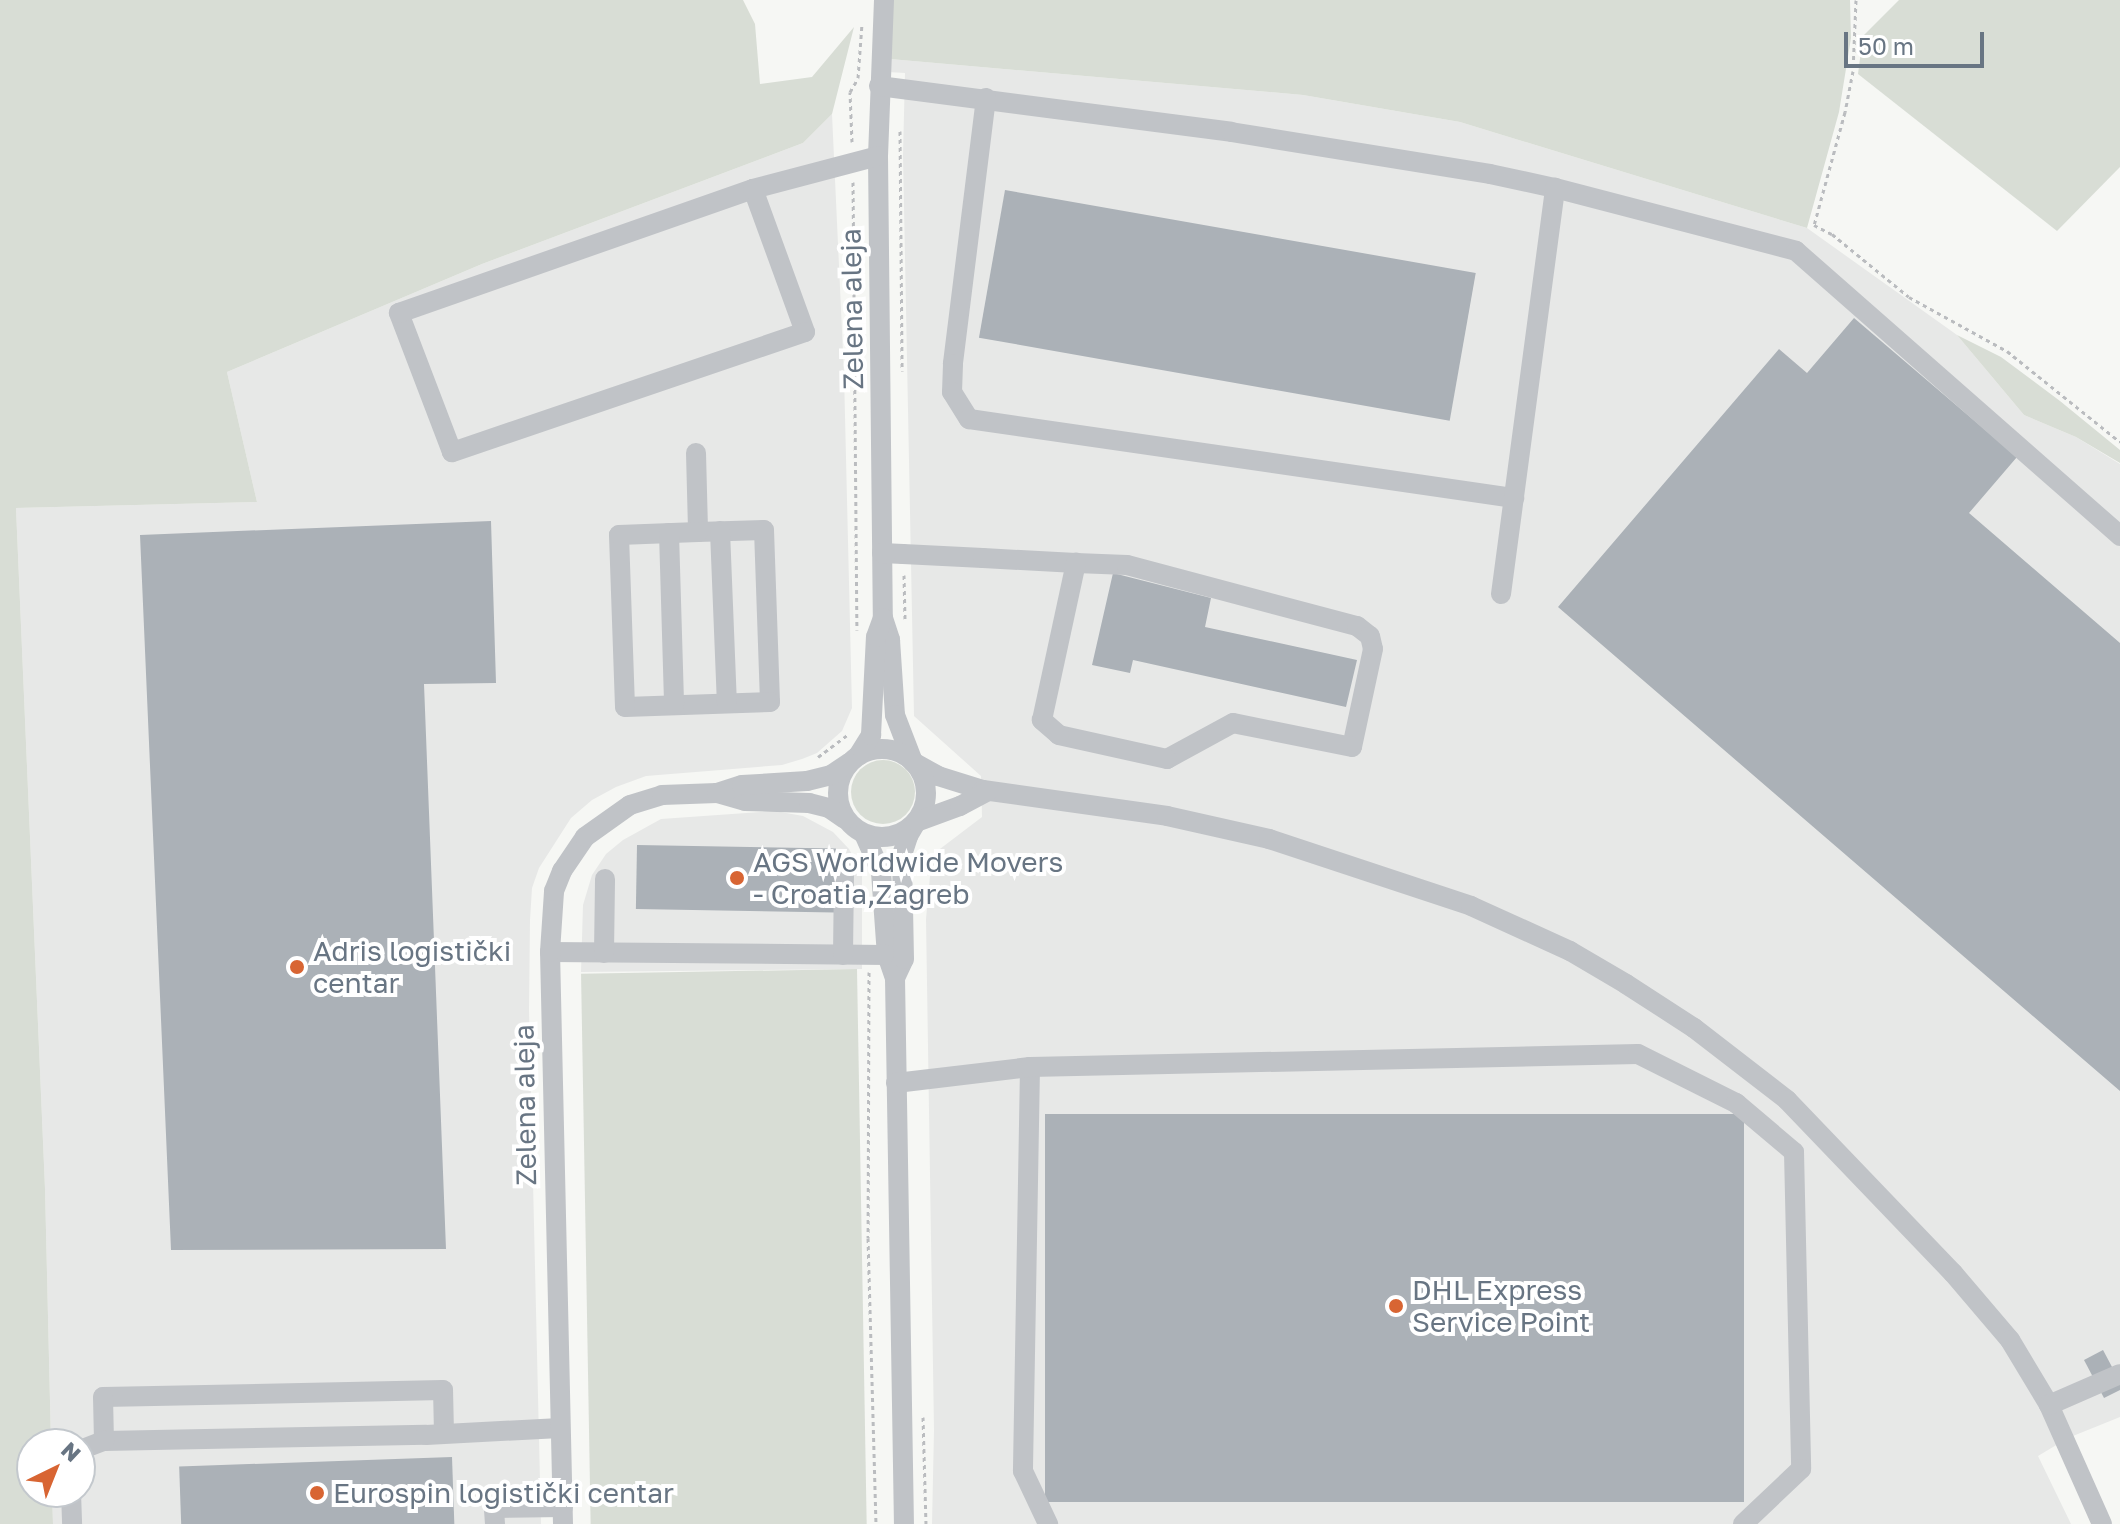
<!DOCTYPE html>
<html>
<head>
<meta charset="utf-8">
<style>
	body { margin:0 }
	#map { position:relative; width:2120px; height:1524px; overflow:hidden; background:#f6f7f4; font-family:"Golos Text",sans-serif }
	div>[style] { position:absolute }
	.built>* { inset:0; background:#e7e8e7 }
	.green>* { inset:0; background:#d8ddd5; transform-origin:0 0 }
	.round { border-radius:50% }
	.building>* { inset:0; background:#abb1b7; transform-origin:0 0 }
	.path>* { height:3px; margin-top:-1.5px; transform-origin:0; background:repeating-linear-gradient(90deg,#babcbf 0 4px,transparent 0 8px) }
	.minor>* { height:20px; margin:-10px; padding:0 10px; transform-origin:10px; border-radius:10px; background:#c0c3c7 }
	.minor>.ring { margin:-10px; padding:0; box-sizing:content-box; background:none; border:20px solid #c0c3c7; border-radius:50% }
	.dots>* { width:22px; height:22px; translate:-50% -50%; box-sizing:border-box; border:4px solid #fff; border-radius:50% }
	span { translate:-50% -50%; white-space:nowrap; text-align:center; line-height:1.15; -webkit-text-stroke:8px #fff; paint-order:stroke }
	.street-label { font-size:28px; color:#687583 }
	.poi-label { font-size:28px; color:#687583 }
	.left { translate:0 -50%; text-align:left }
	.north { position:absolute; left:16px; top:1428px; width:80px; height:80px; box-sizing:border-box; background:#fff; border:2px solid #c3c8cd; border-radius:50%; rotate:43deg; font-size:22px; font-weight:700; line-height:32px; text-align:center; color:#687583 }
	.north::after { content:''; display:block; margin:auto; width:28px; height:36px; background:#d86533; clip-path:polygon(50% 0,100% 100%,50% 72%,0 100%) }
	.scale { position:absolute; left:1844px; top:32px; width:140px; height:36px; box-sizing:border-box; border:4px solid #687583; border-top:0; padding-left:10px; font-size:24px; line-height:28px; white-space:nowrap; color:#687583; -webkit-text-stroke:6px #fff; paint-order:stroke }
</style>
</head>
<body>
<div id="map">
	<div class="built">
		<i style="clip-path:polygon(890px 59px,1303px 95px,1460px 122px,1807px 228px,1957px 335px,2024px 415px,2076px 437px,2120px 464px,2120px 1417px,2068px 1438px,2038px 1456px,2071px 1524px,932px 1524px,934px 1430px,926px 919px,932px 855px,982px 817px,981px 776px,914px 716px,903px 155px,905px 73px,888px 72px)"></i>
		<i style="clip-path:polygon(832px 114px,844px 374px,852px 708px,842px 731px,817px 753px,802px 759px,782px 765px,646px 776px,616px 787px,592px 800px,571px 818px,539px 868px,532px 888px,530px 920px,529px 1010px,541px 1524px,53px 1524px,52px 1492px,80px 1492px,80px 1444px,51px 1444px,45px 1188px,16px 508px,257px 502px,227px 372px,482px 264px,803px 143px)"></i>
		<i style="clip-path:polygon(775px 811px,803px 816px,833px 832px,849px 849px,862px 874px,862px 969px,581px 972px,583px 905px,592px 875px,606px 854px,623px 840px,661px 819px)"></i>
	</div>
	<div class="green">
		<i style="clip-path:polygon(0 0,743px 0,755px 24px,760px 84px,812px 77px,854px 27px,832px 114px,803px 143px,482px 264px,227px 372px,257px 502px,16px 508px,45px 1188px,51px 1444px,32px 1444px,32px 1492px,52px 1492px,53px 1524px,0 1524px)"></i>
		<i style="clip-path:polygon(893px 0,1850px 0,1851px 38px,1839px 112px,1807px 228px,1460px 122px,1303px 95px,890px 59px)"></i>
		<i style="clip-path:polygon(1899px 0,2120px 0,2120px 167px,2057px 231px,1858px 74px,1863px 36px)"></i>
		<i style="clip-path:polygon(1957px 335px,2001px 357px,2060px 401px,2120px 450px,2120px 463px,2076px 437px,2024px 415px)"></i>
		<i class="round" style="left:851px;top:760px;width:64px;height:64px"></i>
		<i style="left:857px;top:969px;width:555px;height:276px;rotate:89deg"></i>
	</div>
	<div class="building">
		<i style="left:1005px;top:190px;width:478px;height:150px;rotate:10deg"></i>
		<i style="clip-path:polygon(1854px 318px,2017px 457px,1969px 513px,2120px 643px,2120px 1091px,1558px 607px,1779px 349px,1807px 373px)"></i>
		<i style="clip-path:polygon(491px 521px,496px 683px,424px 684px,446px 1249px,171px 1250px,140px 535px)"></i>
		<i style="clip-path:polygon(1113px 573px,1211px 598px,1205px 627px,1357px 660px,1346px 707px,1133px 660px,1130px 673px,1092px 665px)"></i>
		<i style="left:637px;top:845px;width:199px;height:64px;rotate:1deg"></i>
		<i style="left:1045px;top:1114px;width:699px;height:388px"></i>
		<i style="clip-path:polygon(2103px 1350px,2120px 1382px,2120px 1390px,2104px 1398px,2084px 1360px)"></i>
		<i style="left:452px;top:1457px;width:67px;height:273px;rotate:88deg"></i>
	</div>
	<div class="path">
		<i style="left:1856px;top:0;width:71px;rotate:92.4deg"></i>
		<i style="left:1853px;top:71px;width:42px;rotate:101deg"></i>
		<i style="left:1845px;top:112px;width:117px;rotate:105.3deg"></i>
		<i style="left:1814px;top:225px;width:20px;rotate:27deg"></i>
		<i style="left:1832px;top:234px;width:99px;rotate:39.3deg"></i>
		<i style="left:1909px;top:297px;width:112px;rotate:28.9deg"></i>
		<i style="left:2007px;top:351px;width:145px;rotate:38.8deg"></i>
		<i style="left:900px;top:131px;width:240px;rotate:89.5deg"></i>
		<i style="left:852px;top:142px;width:50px;rotate:-92.3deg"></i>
		<i style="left:850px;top:92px;width:16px;rotate:-60deg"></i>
		<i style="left:858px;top:78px;width:54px;rotate:-85.8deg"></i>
		<i style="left:853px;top:182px;width:448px;rotate:89.5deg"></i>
		<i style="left:904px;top:575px;width:44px;rotate:88.7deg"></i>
		<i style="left:818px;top:757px;width:36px;rotate:-37deg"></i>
		<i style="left:869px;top:972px;width:266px;rotate:90.2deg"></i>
		<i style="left:868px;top:1238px;width:286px;rotate:88.4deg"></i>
		<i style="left:923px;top:1417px;width:107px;rotate:88.4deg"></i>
	</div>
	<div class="minor">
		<i style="left:884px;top:0;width:156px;rotate:92.2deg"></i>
		<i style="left:878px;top:156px;width:462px;rotate:89.4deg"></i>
		<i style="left:883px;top:618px;width:23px;rotate:72deg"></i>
		<i style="left:890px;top:640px;width:75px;rotate:86.2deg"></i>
		<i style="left:895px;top:715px;width:50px;rotate:69deg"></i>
		<i style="left:913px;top:762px;width:29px;rotate:29deg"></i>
		<i style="left:938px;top:776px;width:47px;rotate:17.3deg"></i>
		<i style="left:983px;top:790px;width:186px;rotate:8deg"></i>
		<i style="left:1167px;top:816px;width:105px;rotate:12.7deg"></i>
		<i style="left:1269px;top:839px;width:213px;rotate:18.3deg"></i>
		<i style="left:1471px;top:906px;width:109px;rotate:24.4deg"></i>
		<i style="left:1570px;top:951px;width:65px;rotate:30.5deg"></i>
		<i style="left:1626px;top:984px;width:81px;rotate:32.9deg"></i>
		<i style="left:1694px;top:1028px;width:118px;rotate:37.7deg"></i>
		<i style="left:1787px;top:1100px;width:240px;rotate:46.2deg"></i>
		<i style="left:1953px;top:1273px;width:88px;rotate:49.6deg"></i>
		<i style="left:2010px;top:1340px;width:76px;rotate:59deg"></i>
		<i style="left:2049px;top:1405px;width:130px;rotate:66deg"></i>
		<i style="left:879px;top:86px;width:355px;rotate:7.4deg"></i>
		<i style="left:1231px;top:132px;width:262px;rotate:9.2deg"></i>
		<i style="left:1490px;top:174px;width:66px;rotate:12.2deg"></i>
		<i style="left:986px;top:98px;width:268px;rotate:97.1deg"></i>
		<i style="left:953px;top:364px;width:28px;rotate:92deg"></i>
		<i style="left:952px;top:392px;width:32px;rotate:58deg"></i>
		<i style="left:969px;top:419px;width:551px;rotate:8.25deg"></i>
		<i style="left:753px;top:189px;width:152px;rotate:70deg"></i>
		<i style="left:805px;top:332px;width:373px;rotate:161.2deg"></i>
		<i style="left:452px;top:452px;width:149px;rotate:-110.9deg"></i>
		<i style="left:399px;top:313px;width:375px;rotate:-19.3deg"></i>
		<i style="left:753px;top:189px;width:129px;rotate:-14.8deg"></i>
		<i style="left:696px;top:453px;width:79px;rotate:88.5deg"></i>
		<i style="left:698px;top:532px;width:66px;rotate:-1.7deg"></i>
		<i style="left:764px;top:530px;width:172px;rotate:88deg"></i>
		<i style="left:770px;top:702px;width:145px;rotate:178deg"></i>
		<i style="left:625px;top:707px;width:172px;rotate:-92deg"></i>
		<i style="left:619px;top:535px;width:79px;rotate:-2.2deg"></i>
		<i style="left:720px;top:531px;width:172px;rotate:87.7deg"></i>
		<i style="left:669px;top:533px;width:172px;rotate:88.3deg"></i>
		<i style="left:882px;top:553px;width:21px;rotate:3deg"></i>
		<i style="left:903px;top:554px;width:80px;rotate:2.9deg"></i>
		<i style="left:983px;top:558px;width:93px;rotate:3.1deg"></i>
		<i style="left:1076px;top:563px;width:51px;rotate:2.2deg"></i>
		<i style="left:1127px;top:565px;width:238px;rotate:14.9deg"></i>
		<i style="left:1357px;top:626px;width:16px;rotate:38deg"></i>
		<i style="left:1370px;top:636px;width:13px;rotate:77deg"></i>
		<i style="left:1373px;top:649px;width:100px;rotate:102.1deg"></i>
		<i style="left:1352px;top:747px;width:121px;rotate:-168.6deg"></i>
		<i style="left:1233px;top:723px;width:75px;rotate:151.4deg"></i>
		<i style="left:1167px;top:759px;width:111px;rotate:-167.5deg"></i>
		<i style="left:1059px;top:735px;width:23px;rotate:-139deg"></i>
		<i style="left:1042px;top:720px;width:161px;rotate:-77.8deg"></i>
		<i style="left:1501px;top:594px;width:410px;rotate:-82.4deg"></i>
		<i style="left:1555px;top:188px;width:249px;rotate:14.6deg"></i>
		<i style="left:1796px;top:251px;width:432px;rotate:41.3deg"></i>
		<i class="ring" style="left:838px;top:749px;width:68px;height:68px"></i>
		<i style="left:858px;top:756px;width:25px;rotate:-58deg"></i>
		<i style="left:871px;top:735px;width:98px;rotate:-87.1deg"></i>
		<i style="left:876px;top:637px;width:20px;rotate:-70deg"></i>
		<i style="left:717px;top:793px;width:29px;rotate:16deg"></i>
		<i style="left:745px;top:801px;width:64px;rotate:1.8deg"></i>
		<i style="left:809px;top:803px;width:21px;rotate:14deg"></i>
		<i style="left:829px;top:808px;width:19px;rotate:35deg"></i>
		<i style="left:864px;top:834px;width:42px;rotate:65.9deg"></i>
		<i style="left:881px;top:872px;width:83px;rotate:85.9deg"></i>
		<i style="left:887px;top:955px;width:24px;rotate:71deg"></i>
		<i style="left:895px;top:978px;width:546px;rotate:89.06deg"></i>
		<i style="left:550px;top:952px;width:337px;rotate:0.5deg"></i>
		<i style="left:604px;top:953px;width:74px;rotate:-89.2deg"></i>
		<i style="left:843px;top:955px;width:87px;rotate:-89.3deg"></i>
		<i style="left:895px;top:978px;width:21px;rotate:-65deg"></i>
		<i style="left:904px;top:959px;width:104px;rotate:-91.1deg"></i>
		<i style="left:902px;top:855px;width:20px;rotate:-72deg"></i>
		<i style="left:908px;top:836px;width:16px;rotate:-60deg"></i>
		<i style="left:916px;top:822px;width:47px;rotate:-20deg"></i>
		<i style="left:960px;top:806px;width:32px;rotate:-28deg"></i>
		<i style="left:1030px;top:1067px;width:404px;rotate:91deg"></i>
		<i style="left:1023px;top:1471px;width:59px;rotate:64.7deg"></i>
		<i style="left:896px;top:1083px;width:135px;rotate:-6.8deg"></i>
		<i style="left:1030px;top:1067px;width:608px;rotate:-1.22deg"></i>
		<i style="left:1638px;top:1054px;width:110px;rotate:26.6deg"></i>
		<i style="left:1736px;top:1103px;width:76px;rotate:40.2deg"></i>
		<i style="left:1794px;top:1152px;width:317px;rotate:88.7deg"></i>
		<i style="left:1801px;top:1469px;width:80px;rotate:136.5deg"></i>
		<i style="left:2049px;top:1405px;width:77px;rotate:-23.6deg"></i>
		<i style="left:444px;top:1433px;width:43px;rotate:-91.3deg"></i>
		<i style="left:443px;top:1390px;width:340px;rotate:178.8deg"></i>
		<i style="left:103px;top:1397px;width:44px;rotate:88.7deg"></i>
		<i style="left:104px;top:1441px;width:322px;rotate:-1.1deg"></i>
		<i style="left:426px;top:1435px;width:134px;rotate:-3deg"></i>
		<i style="left:80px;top:1450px;width:26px;rotate:-21deg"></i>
		<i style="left:71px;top:1492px;width:32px;rotate:88deg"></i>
		<i style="left:495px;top:1524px;width:16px;rotate:-94deg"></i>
		<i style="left:494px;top:1508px;width:69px;rotate:-0.8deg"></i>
		<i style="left:563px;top:1524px;width:572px;rotate:-91.3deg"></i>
		<i style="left:550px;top:952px;width:61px;rotate:-86.2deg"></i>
		<i style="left:554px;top:891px;width:22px;rotate:-68deg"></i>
		<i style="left:562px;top:871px;width:41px;rotate:-55.9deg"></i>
		<i style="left:585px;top:837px;width:55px;rotate:-35.4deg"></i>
		<i style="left:630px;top:805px;width:34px;rotate:-17deg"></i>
		<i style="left:662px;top:795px;width:55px;rotate:-2.1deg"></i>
		<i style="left:717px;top:793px;width:26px;rotate:-18deg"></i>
		<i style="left:742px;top:785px;width:65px;rotate:-3.5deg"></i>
		<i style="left:807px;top:781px;width:25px;rotate:-14deg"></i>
		<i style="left:831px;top:775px;width:22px;rotate:-34deg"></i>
	</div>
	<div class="dots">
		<i style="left:737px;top:878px;background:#d86533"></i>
		<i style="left:297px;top:967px;background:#d86533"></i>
		<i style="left:1396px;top:1306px;background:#d86533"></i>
		<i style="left:317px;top:1493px;background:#d86533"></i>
	</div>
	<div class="street-label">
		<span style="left:852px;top:309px;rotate:-91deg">Zelena aleja</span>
		<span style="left:525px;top:1105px;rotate:-91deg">Zelena aleja</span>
	</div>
	<div class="poi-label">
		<span class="left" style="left:753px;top:878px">AGS Worldwide Movers<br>- Croatia,Zagreb</span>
		<span class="left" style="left:313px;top:967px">Adris logistički<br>centar</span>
		<span class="left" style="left:1412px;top:1306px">DHL Express<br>Service Point</span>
		<span class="left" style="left:333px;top:1493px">Eurospin logistički centar</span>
	</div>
	<div class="north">N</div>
	<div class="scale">50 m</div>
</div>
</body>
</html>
